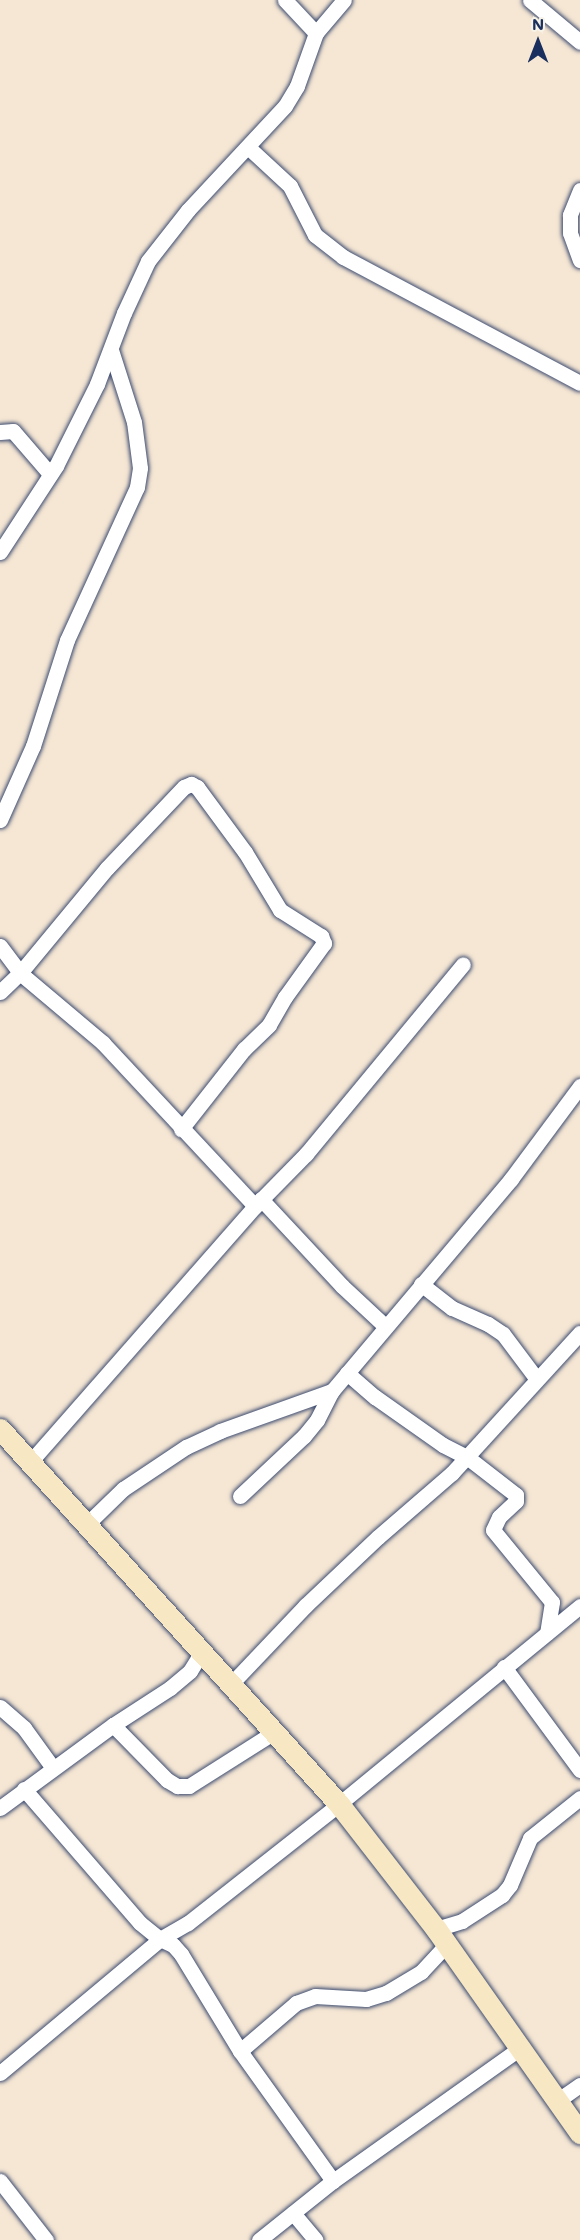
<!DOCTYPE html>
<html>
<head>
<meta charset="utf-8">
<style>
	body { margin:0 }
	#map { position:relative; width:580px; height:2240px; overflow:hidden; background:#f6e7d4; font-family:Mali,sans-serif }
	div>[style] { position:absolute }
	.roads { filter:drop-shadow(0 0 2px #3c4b70) drop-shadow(0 0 2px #3c4b70) }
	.street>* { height:15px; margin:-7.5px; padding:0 7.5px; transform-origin:7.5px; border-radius:7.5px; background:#fff }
	.secondary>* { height:21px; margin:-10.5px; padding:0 10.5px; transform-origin:10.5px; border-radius:10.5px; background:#f7e8c3 }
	span { translate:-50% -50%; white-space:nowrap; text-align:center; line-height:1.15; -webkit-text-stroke:5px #f7f3e8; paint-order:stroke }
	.north { position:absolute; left:508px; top:12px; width:60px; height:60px; -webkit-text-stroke:4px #f7f3e8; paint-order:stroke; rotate:0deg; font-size:16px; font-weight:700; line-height:24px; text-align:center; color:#1b2f5e }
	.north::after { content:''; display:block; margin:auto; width:21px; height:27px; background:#1b2f5e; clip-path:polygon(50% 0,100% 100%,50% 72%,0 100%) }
</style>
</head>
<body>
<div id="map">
	<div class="roads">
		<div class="street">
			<i style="left:285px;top:0;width:45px;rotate:46.8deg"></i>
			<i style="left:530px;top:0;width:65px;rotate:40deg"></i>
			<i style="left:249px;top:148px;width:56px;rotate:42.8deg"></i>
			<i style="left:290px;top:186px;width:55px;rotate:63deg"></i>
			<i style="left:315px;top:235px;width:36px;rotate:38deg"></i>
			<i style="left:343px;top:257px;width:268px;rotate:28deg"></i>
			<i style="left:580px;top:190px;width:27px;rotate:112deg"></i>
			<i style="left:570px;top:215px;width:18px;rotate:90deg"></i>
			<i style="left:570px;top:233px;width:29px;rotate:70deg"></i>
			<i style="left:0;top:432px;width:13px;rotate:-4deg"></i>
			<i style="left:13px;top:431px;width:57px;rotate:49.3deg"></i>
			<i style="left:0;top:552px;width:103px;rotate:-56.9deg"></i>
			<i style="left:56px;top:466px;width:92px;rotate:-63.4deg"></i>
			<i style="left:97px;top:384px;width:76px;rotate:-69.2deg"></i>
			<i style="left:124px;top:313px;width:57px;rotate:-65.2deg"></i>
			<i style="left:148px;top:261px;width:65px;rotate:-51.9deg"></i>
			<i style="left:188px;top:210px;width:142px;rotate:-47deg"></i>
			<i style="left:285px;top:106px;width:23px;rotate:-59deg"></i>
			<i style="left:297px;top:86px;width:56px;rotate:-70.3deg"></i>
			<i style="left:316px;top:33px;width:43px;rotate:-49.7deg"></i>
			<i style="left:0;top:820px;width:81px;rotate:-66deg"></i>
			<i style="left:33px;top:746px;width:111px;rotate:-72.2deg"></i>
			<i style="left:67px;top:640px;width:168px;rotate:-65.4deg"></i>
			<i style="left:137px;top:487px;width:19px;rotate:-81deg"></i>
			<i style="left:140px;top:468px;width:46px;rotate:-97.4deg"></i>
			<i style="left:134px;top:422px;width:76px;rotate:-107.7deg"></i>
			<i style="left:0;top:946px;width:34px;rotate:53deg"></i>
			<i style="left:20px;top:973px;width:109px;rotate:40.1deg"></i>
			<i style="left:103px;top:1043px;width:223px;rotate:47deg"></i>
			<i style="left:0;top:992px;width:28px;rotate:-44deg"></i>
			<i style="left:20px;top:973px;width:136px;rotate:-50.4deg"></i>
			<i style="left:107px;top:868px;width:112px;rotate:-46.5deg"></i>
			<i style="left:184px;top:787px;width:8px;rotate:-23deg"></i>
			<i style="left:191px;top:784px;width:7px;rotate:27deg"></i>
			<i style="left:197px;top:787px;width:81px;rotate:53.6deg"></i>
			<i style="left:245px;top:852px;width:68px;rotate:58.9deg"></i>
			<i style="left:280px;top:910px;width:49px;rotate:32.4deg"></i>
			<i style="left:321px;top:936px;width:8px;rotate:67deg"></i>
			<i style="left:324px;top:943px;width:67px;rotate:125.8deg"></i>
			<i style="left:285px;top:997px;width:32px;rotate:120deg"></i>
			<i style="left:269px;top:1025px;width:35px;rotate:136deg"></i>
			<i style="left:244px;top:1049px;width:102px;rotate:128.2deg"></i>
			<i style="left:261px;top:1199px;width:119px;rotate:47deg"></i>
			<i style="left:342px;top:1286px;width:59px;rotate:42.9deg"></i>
			<i style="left:421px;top:1284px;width:39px;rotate:38deg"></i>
			<i style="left:452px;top:1308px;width:39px;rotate:24deg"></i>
			<i style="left:488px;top:1324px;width:18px;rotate:34deg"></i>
			<i style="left:503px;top:1334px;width:55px;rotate:53.1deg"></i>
			<i style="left:347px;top:1373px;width:37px;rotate:41deg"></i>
			<i style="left:375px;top:1397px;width:83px;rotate:35.2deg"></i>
			<i style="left:443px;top:1445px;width:27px;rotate:27deg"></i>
			<i style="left:467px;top:1457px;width:62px;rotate:37.8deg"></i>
			<i style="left:516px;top:1495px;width:6px;rotate:90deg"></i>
			<i style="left:516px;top:1501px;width:23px;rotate:137deg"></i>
			<i style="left:499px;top:1517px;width:14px;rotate:115deg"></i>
			<i style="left:493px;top:1530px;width:93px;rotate:50.7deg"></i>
			<i style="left:552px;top:1602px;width:31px;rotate:99deg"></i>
			<i style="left:31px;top:1461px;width:339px;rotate:-48.7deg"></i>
			<i style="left:255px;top:1206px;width:73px;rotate:-45.6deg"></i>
			<i style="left:306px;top:1154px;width:246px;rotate:-50.4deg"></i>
			<i style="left:240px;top:1496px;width:88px;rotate:-43.2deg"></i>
			<i style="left:304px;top:1436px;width:21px;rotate:-51deg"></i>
			<i style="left:317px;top:1420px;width:33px;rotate:-63deg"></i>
			<i style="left:332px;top:1391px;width:277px;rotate:-49.8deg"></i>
			<i style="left:511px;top:1179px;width:116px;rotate:-53.4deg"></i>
			<i style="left:88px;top:1523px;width:49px;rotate:-44.2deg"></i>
			<i style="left:123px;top:1489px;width:76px;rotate:-33.7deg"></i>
			<i style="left:186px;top:1447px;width:38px;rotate:-25deg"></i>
			<i style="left:220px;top:1431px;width:119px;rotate:-19.7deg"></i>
			<i style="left:504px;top:1667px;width:128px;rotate:53.6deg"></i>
			<i style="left:231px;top:1684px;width:108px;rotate:-46.5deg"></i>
			<i style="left:305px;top:1606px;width:100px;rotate:-43.4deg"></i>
			<i style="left:378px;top:1537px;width:98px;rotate:-40.9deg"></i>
			<i style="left:452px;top:1473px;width:190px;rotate:-47.6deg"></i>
			<i style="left:0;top:1707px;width:32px;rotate:41deg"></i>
			<i style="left:24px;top:1728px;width:49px;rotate:54.1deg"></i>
			<i style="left:113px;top:1725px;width:77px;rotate:45.5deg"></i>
			<i style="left:167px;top:1780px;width:12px;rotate:31deg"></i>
			<i style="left:177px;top:1786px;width:12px"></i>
			<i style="left:189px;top:1786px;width:103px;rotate:-32.3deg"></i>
			<i style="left:24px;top:1789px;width:177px;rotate:49.1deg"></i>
			<i style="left:140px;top:1923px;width:26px;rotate:39deg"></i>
			<i style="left:160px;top:1939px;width:14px;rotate:25deg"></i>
			<i style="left:173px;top:1945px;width:12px;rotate:48deg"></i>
			<i style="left:181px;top:1954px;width:114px;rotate:58.7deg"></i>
			<i style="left:240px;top:2051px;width:160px;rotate:54.4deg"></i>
			<i style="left:0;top:1808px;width:140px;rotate:-36.3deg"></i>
			<i style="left:113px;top:1725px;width:68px;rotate:-33deg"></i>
			<i style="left:170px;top:1688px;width:26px;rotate:-40deg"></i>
			<i style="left:190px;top:1671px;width:25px;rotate:-58deg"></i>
			<i style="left:436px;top:1929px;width:27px;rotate:-17deg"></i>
			<i style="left:462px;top:1921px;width:48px;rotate:-33deg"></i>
			<i style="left:502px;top:1895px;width:13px;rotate:-51deg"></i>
			<i style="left:510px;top:1885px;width:51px;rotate:-66.9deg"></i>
			<i style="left:530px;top:1838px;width:64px;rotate:-38.7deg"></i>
			<i style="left:240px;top:2051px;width:74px;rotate:-40.6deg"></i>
			<i style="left:296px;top:2003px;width:20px;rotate:-20deg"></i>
			<i style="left:315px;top:1996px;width:51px;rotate:3.4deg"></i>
			<i style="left:366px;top:1999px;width:21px;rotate:-17deg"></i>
			<i style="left:386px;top:1993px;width:41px;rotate:-31deg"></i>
			<i style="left:421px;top:1972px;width:37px;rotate:-47deg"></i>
			<i style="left:0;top:2073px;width:209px;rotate:-39.9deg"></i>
			<i style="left:160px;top:1939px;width:32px;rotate:-30deg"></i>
			<i style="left:188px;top:1923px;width:192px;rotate:-38.2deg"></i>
			<i style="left:339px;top:1804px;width:312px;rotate:-39.4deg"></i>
			<i style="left:557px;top:2101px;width:28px;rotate:-35deg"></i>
			<i style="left:0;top:2181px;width:75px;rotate:52.1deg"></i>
			<i style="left:293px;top:2213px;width:35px;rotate:50deg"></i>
			<i style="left:259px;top:2240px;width:95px;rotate:-38.6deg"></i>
			<i style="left:333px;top:2181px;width:229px;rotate:-35.4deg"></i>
		</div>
		<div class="secondary">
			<i style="left:0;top:1429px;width:506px;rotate:47.89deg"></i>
			<i style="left:339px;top:1804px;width:158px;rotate:52.2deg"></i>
			<i style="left:436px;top:1929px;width:250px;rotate:54.8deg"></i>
		</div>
	</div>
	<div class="north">N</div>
</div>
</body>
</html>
